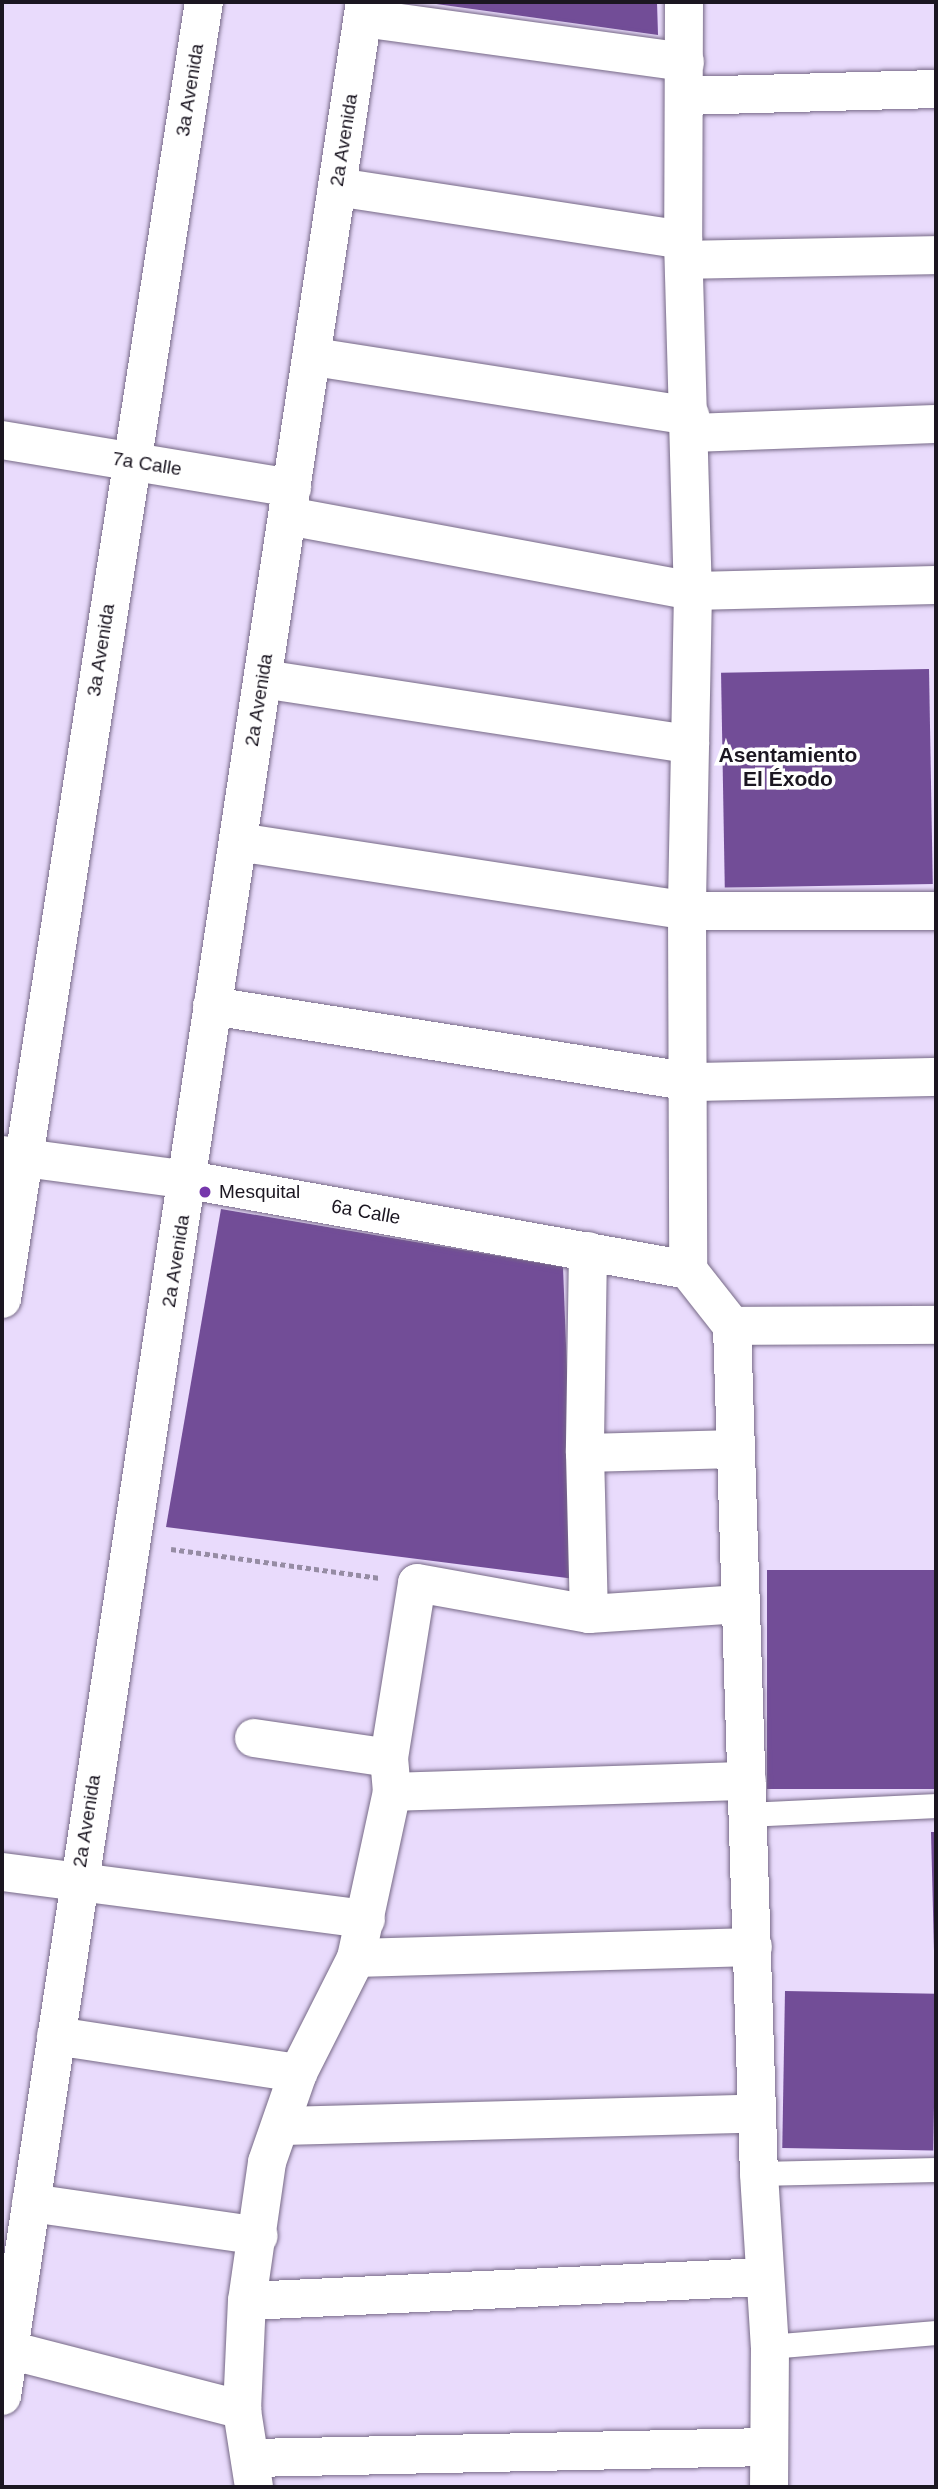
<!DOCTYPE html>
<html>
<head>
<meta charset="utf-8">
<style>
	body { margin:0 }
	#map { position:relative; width:938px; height:2489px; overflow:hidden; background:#e9dbfc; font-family:Helvetica,sans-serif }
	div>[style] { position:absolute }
	.building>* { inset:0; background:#724d97; transform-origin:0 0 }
	.path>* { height:4.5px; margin-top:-2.25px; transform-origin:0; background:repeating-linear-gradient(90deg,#968ca4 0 5px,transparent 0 8.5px) }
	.roads { filter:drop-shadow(0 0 2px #766986) drop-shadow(0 0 2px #766986) }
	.service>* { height:24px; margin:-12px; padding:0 12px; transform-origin:12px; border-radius:12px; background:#fff }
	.minor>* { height:38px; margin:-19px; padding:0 19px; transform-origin:19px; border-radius:19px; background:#fff }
	.secondary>* { height:38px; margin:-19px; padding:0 19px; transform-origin:19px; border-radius:19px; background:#fff }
	.dots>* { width:19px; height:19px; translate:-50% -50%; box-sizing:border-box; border:4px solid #fff; border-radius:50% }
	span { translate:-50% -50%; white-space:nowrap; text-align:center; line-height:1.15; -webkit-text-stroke:7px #fff; paint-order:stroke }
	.street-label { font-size:19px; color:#1b1621 }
	.poi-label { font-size:19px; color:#1b1621 }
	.left { translate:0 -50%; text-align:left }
	.neighbourhood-label { font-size:21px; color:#1b1621; font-weight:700 }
	.frame { position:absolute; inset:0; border:4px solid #1b1621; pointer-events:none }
</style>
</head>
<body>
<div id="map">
	<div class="building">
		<i style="clip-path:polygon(429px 2px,657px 2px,658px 35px,429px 3px)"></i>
		<i style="left:929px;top:669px;width:215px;height:208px;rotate:89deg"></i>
		<i style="clip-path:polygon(221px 1209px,563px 1267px,575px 1579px,166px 1527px)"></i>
		<i style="left:936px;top:1570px;width:219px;height:169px;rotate:90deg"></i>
		<i style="clip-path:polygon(931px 1832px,936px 1832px,936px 1950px,934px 1951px)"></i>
		<i style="left:785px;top:1991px;width:151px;height:157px;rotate:1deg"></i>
	</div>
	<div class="path">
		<i style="left:171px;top:1549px;width:211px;rotate:7.9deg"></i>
	</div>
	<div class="roads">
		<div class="service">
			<i style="left:748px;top:1815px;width:188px;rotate:-2.7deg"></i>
			<i style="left:759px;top:2174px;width:177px;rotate:-1.3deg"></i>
			<i style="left:770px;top:2347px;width:167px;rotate:-4.8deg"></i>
		</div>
		<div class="minor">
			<i style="left:684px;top:2px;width:238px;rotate:90.2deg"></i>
			<i style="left:683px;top:240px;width:351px;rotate:88.4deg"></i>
			<i style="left:693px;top:591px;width:320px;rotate:91.1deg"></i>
			<i style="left:687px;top:911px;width:359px;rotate:89.8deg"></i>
			<i style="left:688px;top:1270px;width:71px;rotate:51.8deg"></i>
			<i style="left:732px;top:1326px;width:848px;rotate:88.18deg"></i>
			<i style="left:759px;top:2174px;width:173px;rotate:86.4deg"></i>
			<i style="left:770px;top:2347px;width:140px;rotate:90.4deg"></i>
			<i style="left:363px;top:18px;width:325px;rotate:7.8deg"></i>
			<i style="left:685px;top:96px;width:251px;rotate:-1.6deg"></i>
			<i style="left:337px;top:187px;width:350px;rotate:8.7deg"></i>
			<i style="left:684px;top:260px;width:252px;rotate:-1.1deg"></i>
			<i style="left:314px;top:357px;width:381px;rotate:8.9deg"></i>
			<i style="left:691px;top:433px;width:245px;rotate:-2.1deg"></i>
			<i style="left:2px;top:440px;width:294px;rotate:9.4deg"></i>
			<i style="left:288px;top:516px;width:412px;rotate:10.5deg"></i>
			<i style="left:693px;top:591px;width:243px;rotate:-1.4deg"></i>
			<i style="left:263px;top:679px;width:432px;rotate:8.7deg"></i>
			<i style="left:238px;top:842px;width:454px;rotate:8.7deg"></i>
			<i style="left:687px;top:911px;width:249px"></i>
			<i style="left:212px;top:1006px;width:485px;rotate:9deg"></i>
			<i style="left:691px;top:1082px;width:245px;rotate:-1.2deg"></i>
			<i style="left:2px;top:1155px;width:189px;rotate:7.6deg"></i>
			<i style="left:189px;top:1180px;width:507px;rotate:10.22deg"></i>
			<i style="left:588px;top:1251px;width:202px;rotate:90.9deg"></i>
			<i style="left:585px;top:1453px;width:161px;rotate:88.6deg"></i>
			<i style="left:2px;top:1299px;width:1313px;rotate:-81.15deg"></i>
			<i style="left:732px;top:1326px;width:204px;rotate:-0.3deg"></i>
			<i style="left:585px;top:1453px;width:151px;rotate:-1.5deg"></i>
			<i style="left:254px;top:1738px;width:136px;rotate:8.4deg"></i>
			<i style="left:392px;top:1792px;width:355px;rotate:-1.8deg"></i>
			<i style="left:2px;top:1872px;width:367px;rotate:7.4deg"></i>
			<i style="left:356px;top:1958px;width:397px;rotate:-1.6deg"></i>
			<i style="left:56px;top:2036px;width:245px;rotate:8.7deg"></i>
			<i style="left:283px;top:2126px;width:474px;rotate:-1.5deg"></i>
			<i style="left:31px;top:2203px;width:230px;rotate:8.2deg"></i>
			<i style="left:247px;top:2301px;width:517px;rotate:-2.66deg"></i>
			<i style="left:9px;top:2350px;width:241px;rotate:14.4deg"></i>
			<i style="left:252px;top:2458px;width:516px;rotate:-1.22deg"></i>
			<i style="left:254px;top:2487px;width:78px;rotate:-98.9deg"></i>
			<i style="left:242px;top:2410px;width:109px;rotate:-87.4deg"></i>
			<i style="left:247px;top:2301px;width:140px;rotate:-81.8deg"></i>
			<i style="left:267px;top:2162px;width:94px;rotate:-70.8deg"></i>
			<i style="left:298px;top:2073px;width:129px;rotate:-63.2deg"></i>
			<i style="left:356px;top:1958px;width:170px;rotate:-77.8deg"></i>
			<i style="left:392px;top:1792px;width:34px;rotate:-95deg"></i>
			<i style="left:389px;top:1758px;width:177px;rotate:-80.9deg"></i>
			<i style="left:417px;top:1583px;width:175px;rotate:10.2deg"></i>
			<i style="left:589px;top:1614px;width:152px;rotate:-3.8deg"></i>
		</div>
		<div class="secondary">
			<i style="left:2px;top:2396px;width:2421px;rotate:-81.38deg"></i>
		</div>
	</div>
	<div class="dots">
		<i style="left:205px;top:1192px;background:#7637ac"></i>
	</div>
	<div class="street-label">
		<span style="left:190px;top:90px;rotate:-81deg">3a Avenida</span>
		<span style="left:344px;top:140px;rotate:-81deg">2a Avenida</span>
		<span style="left:147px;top:464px;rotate:9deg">7a Calle</span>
		<span style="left:101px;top:650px;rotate:-81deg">3a Avenida</span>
		<span style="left:259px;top:700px;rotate:-81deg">2a Avenida</span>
		<span style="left:366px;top:1212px;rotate:10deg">6a Calle</span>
		<span style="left:176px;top:1261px;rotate:-81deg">2a Avenida</span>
		<span style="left:87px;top:1821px;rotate:-81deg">2a Avenida</span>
	</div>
	<div class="poi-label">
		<span class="left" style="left:219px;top:1192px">Mesquital</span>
	</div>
	<div class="neighbourhood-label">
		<span style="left:788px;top:767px">Asentamiento<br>El Éxodo</span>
	</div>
	<div class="frame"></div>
</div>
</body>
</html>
